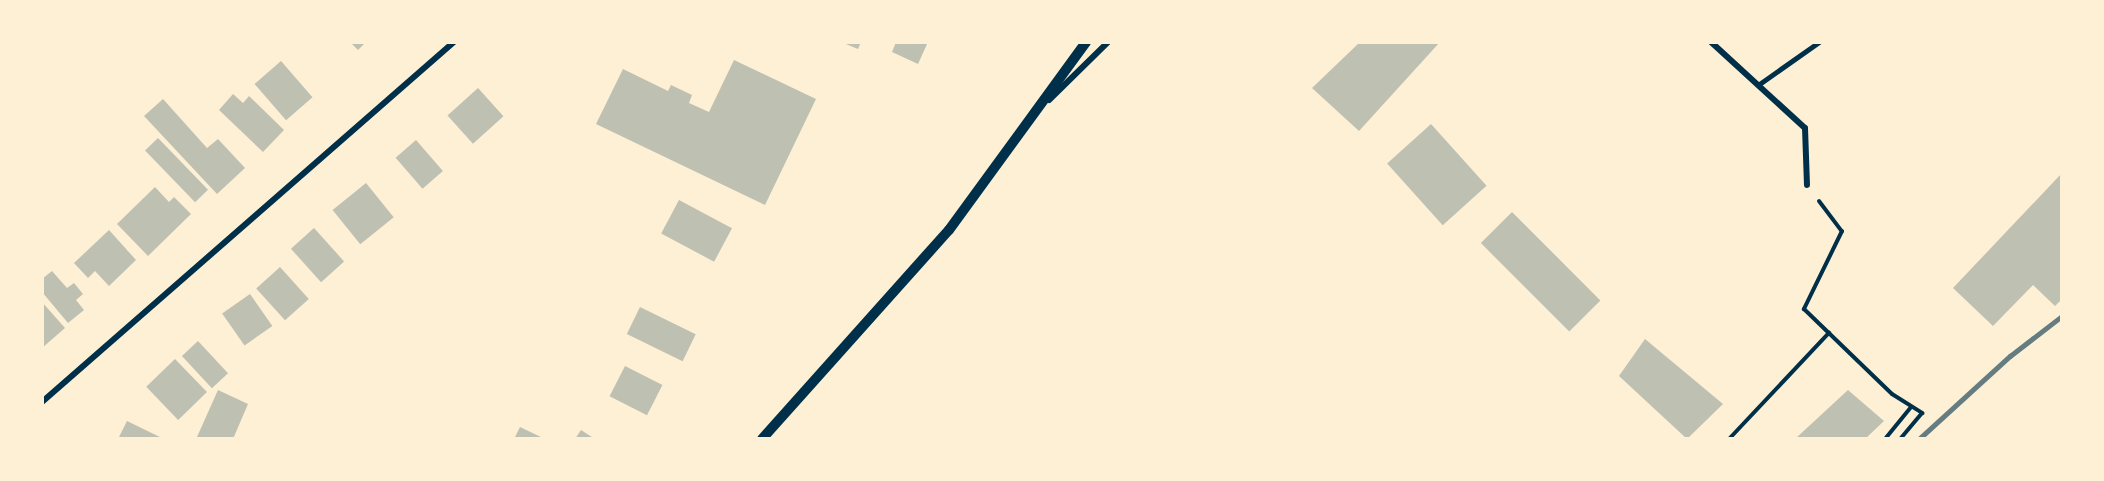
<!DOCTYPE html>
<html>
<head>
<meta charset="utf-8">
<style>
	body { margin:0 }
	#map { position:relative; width:2104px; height:481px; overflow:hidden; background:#fdf0d5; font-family:Montserrat,sans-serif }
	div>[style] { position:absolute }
	.building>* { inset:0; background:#bec0b2; transform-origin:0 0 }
	.path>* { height:4px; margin:-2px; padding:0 2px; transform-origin:2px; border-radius:2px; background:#003049 }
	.service>* { height:4.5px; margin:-2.25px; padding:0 2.25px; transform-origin:2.25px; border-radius:2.25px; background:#003049 }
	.minor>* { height:6px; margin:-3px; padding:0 3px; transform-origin:3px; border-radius:3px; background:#003049 }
	.tertiary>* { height:10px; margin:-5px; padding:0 5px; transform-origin:5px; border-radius:5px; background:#003049 }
	.rail>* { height:4.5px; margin:-2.25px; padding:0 2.25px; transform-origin:2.25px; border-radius:2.25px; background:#657d81 }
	span { translate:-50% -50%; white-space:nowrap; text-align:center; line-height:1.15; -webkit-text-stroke:5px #fdf0d5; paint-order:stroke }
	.frame { position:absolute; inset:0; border:44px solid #fdf0d5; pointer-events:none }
</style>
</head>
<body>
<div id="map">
	<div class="building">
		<i style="clip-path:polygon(350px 42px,366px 42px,358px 50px)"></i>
		<i style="clip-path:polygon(841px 42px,861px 42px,858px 49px)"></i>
		<i style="clip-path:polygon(896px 42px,928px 42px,918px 64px,892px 52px)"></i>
		<i style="clip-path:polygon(1360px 42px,1440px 42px,1359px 131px,1312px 88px)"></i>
		<i style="clip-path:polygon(734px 60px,816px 99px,765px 205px,596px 124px,623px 69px,668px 91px,671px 85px,692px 95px,689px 103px,709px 112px)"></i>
		<i style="left:281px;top:61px;width:48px;height:35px;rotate:49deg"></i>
		<i style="left:478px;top:88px;width:38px;height:41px;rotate:48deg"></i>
		<i style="clip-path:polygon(233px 94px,243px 103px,249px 96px,284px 130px,263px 152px,219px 110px)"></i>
		<i style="clip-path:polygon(163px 99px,207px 148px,218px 139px,245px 168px,217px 194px,144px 116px)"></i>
		<i style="left:1431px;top:124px;width:83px;height:59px;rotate:48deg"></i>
		<i style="left:158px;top:138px;width:72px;height:18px;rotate:46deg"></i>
		<i style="left:416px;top:140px;width:41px;height:27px;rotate:49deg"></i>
		<i style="clip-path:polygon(2062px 173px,2062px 299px,2055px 306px,2033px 285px,1993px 326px,1953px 288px)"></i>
		<i style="left:366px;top:183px;width:44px;height:43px;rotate:51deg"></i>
		<i style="clip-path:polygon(155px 187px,169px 202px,174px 197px,191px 214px,148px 256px,117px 224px)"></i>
		<i style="left:679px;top:200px;width:60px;height:38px;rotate:28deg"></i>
		<i style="left:1512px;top:212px;width:125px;height:44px;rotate:45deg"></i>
		<i style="left:314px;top:228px;width:45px;height:31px;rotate:48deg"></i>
		<i style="clip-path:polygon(109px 230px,136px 260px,109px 286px,95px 271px,88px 278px,74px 263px)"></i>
		<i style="left:280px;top:267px;width:43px;height:32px;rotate:48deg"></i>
		<i style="clip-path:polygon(52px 271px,67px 288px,74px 283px,83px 294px,76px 300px,84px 310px,68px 323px,42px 292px,42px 279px)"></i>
		<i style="left:250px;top:294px;width:39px;height:34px;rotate:55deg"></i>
		<i style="clip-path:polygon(42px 302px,65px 328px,42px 348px)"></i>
		<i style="left:640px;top:307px;width:62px;height:30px;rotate:26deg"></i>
		<i style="clip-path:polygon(1645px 339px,1723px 404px,1687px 439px,1619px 376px)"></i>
		<i style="left:198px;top:341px;width:44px;height:22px;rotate:47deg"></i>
		<i style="left:175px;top:359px;width:46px;height:40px;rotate:46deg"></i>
		<i style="left:625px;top:366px;width:42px;height:34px;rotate:27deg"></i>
		<i style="clip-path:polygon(218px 390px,248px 404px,233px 439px,202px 439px,197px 437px)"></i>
		<i style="clip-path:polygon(1848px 390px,1884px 421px,1865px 439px,1795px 439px)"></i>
		<i style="clip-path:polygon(127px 421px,164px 439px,118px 439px)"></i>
		<i style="clip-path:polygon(520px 427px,545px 439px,514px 439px)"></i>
		<i style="clip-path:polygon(581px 430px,595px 439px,575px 439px)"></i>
	</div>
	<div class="path">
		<i style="left:1819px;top:201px;width:38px;rotate:53deg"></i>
		<i style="left:1842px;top:231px;width:87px;rotate:116deg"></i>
		<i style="left:1804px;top:309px;width:122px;rotate:44deg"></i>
		<i style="left:1892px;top:394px;width:36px;rotate:32deg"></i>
		<i style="left:1922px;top:413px;width:34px;rotate:130deg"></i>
		<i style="left:1729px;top:439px;width:146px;rotate:-46.7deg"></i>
		<i style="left:1885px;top:439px;width:41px;rotate:-50.9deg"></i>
	</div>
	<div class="service">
		<i style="left:1758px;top:85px;width:75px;rotate:-35.2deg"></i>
	</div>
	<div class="minor">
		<i style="left:1711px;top:42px;width:127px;rotate:42.5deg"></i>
		<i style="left:1805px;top:128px;width:57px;rotate:88deg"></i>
		<i style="left:1049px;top:100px;width:83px;rotate:-44.5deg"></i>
		<i style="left:42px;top:402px;width:547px;rotate:-41.15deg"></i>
	</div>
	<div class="tertiary">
		<i style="left:762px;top:439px;width:280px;rotate:-48.2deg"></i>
		<i style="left:949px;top:230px;width:233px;rotate:-53.9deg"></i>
	</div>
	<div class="rail">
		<i style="left:1919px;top:439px;width:123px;rotate:-42.4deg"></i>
		<i style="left:2010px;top:356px;width:66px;rotate:-37.6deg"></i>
	</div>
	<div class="frame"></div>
</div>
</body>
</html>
